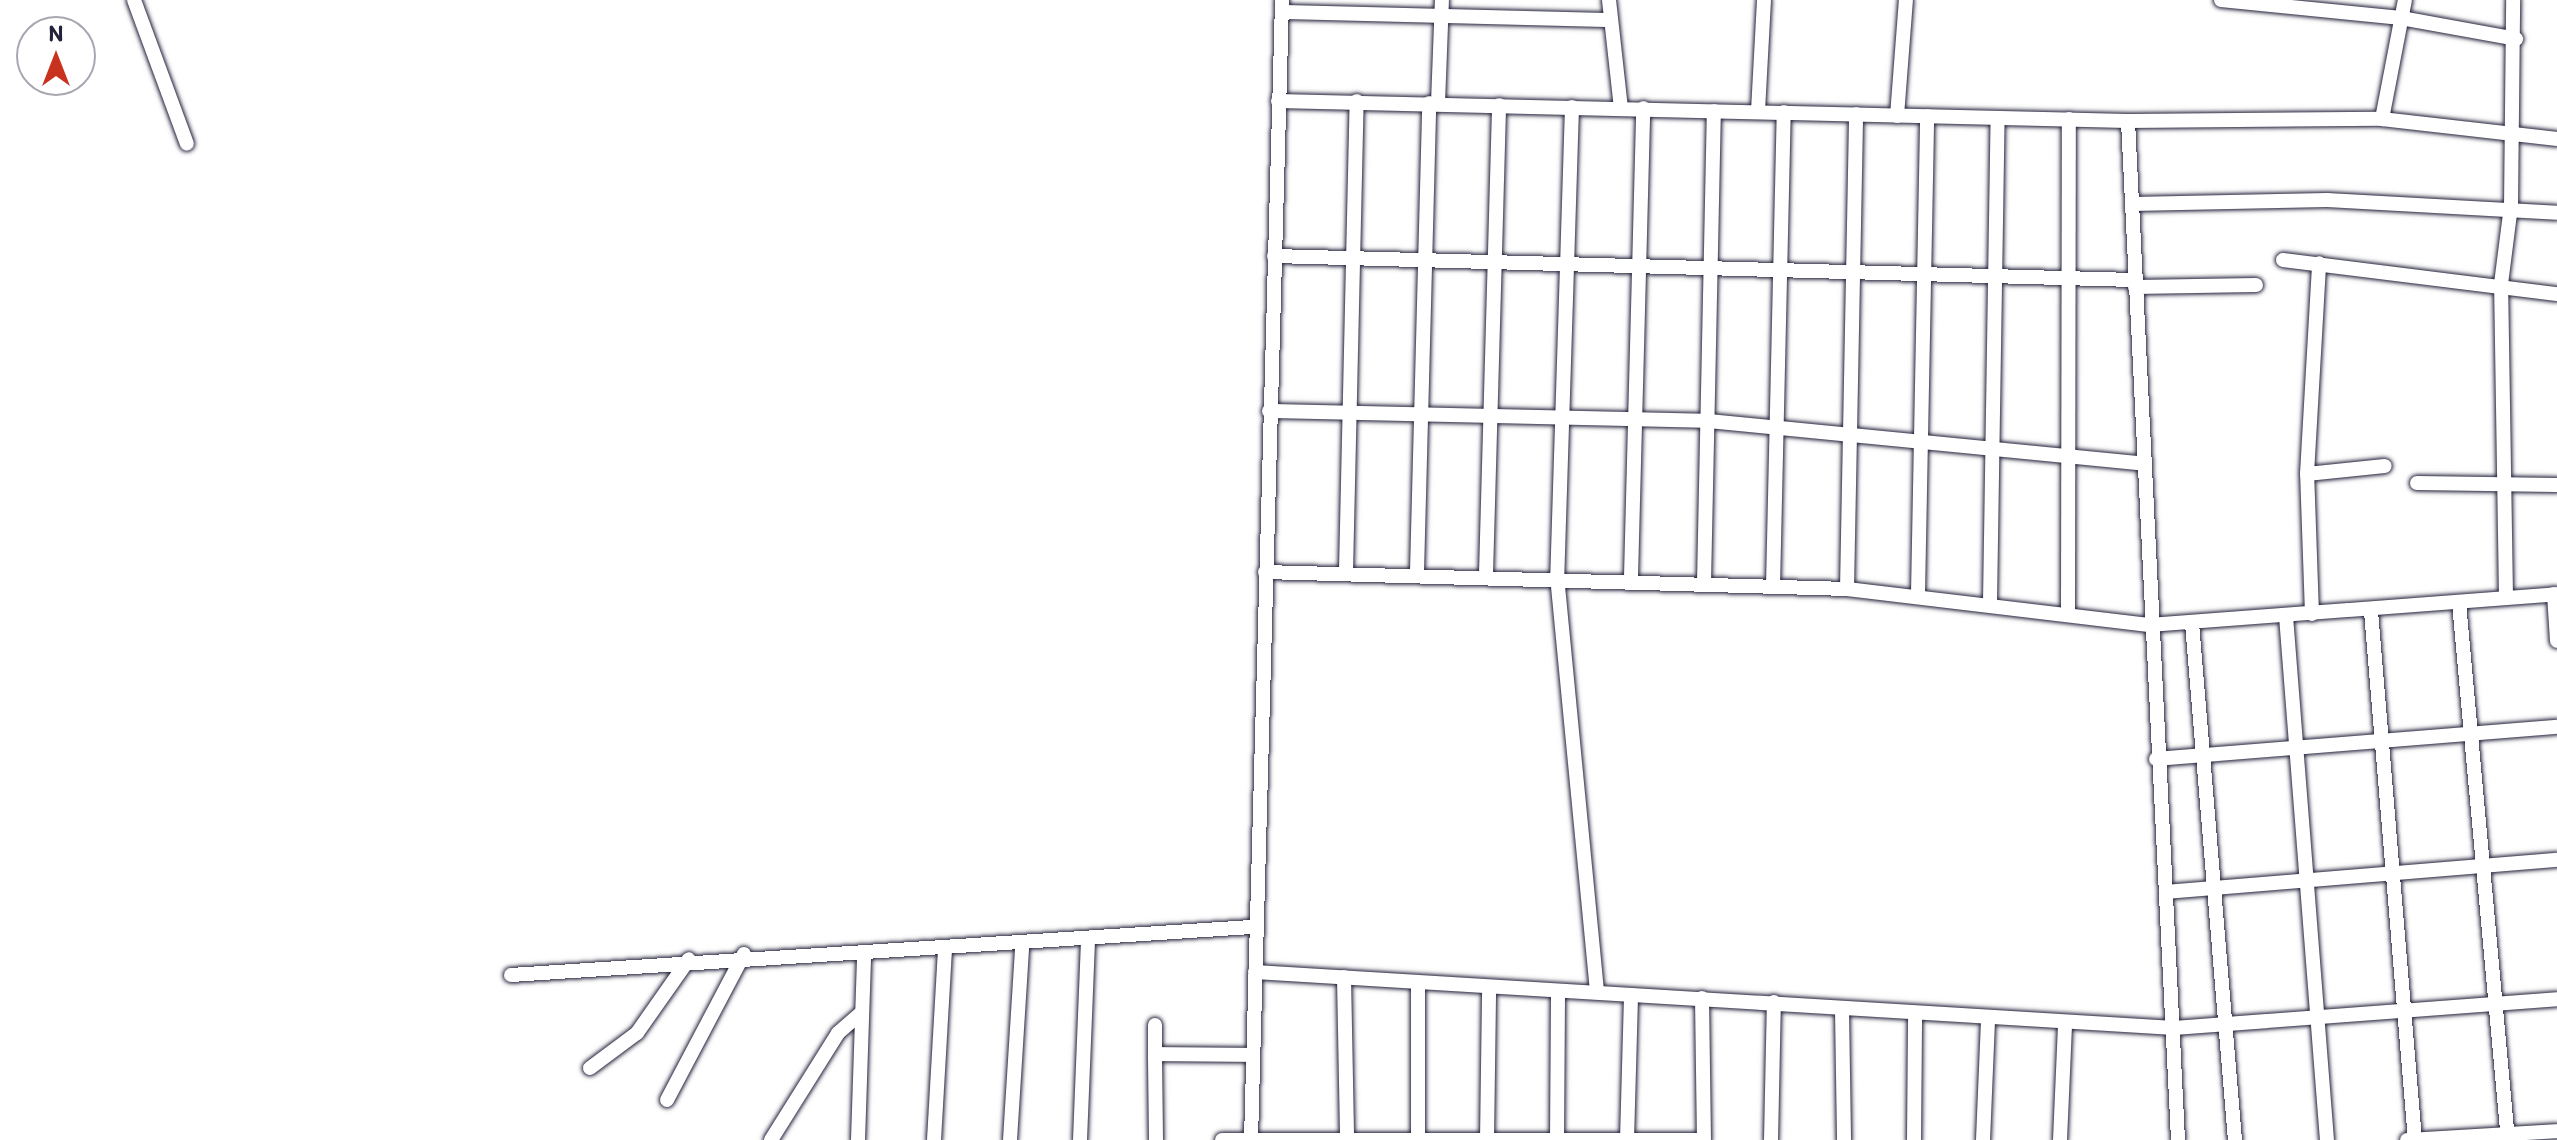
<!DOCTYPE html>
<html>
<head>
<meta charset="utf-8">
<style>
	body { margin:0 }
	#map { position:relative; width:2557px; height:1140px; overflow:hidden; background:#fff; font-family:Itim,sans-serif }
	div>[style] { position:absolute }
	.roads { filter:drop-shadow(0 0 2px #22223b) drop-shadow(0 0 2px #22223b) }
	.minor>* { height:14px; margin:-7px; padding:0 7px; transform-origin:7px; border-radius:7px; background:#fff }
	span { translate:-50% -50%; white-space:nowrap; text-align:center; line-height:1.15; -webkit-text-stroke:7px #fff; paint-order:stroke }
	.north { position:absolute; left:16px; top:16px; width:80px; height:80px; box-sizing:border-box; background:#fff; border:2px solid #a7a7b1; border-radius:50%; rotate:0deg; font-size:22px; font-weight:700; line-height:32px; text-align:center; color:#22223b }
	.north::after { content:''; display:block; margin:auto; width:28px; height:36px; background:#c8321e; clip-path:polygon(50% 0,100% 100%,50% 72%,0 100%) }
</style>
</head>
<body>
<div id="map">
	<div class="roads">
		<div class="minor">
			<i style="left:134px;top:0;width:153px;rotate:69.8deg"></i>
			<i style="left:1609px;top:0;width:109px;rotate:83.7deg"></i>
			<i style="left:2221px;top:0;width:181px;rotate:5.7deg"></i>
			<i style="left:2401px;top:18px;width:117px;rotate:10.3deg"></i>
			<i style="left:1282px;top:12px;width:327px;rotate:1.4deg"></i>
			<i style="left:1278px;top:101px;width:850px;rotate:1.35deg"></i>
			<i style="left:2128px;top:121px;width:254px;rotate:-0.5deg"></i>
			<i style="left:2382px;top:119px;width:176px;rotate:6.5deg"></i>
			<i style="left:1438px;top:103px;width:103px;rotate:-87.8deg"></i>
			<i style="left:1572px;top:107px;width:469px;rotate:91.8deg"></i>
			<i style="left:1557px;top:576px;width:418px;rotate:84.5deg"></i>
			<i style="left:1758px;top:111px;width:111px;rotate:-86.9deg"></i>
			<i style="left:1897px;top:116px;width:116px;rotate:-85.6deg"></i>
			<i style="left:2382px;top:119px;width:121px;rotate:-79.1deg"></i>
			<i style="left:2128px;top:121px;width:1020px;rotate:87.19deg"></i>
			<i style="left:2132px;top:204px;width:195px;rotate:-1.2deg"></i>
			<i style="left:2327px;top:200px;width:230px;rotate:3.2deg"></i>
			<i style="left:1274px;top:256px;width:861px;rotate:1.6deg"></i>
			<i style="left:2283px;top:260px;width:276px;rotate:7.1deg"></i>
			<i style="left:2135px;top:287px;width:121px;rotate:-0.9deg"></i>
			<i style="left:1269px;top:411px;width:439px;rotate:1.3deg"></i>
			<i style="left:1708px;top:421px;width:437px;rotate:5.6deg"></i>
			<i style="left:2307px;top:474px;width:78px;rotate:-5.9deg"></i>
			<i style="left:2417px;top:483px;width:140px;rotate:0.8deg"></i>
			<i style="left:1346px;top:571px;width:470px;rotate:-88.7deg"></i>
			<i style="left:1265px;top:572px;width:582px;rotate:1.67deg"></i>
			<i style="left:1847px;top:589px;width:304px;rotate:6.8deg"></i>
			<i style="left:2149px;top:625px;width:409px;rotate:-4.3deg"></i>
			<i style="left:1417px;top:572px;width:469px;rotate:-88.5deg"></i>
			<i style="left:1486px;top:574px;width:469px;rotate:-88.4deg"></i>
			<i style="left:1631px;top:577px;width:469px;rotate:-88.5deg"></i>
			<i style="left:1704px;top:583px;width:472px;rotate:-88.8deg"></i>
			<i style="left:1773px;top:586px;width:474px;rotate:-88.7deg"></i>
			<i style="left:1847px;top:589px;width:475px;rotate:-88.9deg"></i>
			<i style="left:1918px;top:594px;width:478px;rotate:-88.9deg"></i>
			<i style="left:2554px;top:594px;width:47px;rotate:86.3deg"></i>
			<i style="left:2506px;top:597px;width:313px;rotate:-90.9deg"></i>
			<i style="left:2501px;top:284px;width:79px;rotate:-82.7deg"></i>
			<i style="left:2511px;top:206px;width:206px;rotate:-89.4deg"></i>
			<i style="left:1990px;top:602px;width:484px;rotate:-89.1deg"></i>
			<i style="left:2459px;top:603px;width:539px;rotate:84.79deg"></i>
			<i style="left:2068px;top:610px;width:491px;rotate:-89.9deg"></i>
			<i style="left:2371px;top:611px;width:531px;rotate:85.25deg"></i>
			<i style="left:2312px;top:614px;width:140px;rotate:-92deg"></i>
			<i style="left:2307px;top:474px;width:211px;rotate:-86.7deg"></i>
			<i style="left:2286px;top:616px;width:526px;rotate:85.53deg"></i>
			<i style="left:2192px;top:623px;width:519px;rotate:85.25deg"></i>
			<i style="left:2156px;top:759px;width:402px;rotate:-4.6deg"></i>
			<i style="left:2166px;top:892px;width:392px;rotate:-4.7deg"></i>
			<i style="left:1255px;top:972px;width:921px;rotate:3.49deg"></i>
			<i style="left:2174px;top:1028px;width:384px;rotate:-4.3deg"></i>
			<i style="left:511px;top:975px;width:743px;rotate:-3.71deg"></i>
			<i style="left:1344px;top:977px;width:163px;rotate:88.9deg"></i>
			<i style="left:1702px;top:998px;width:142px;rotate:89.2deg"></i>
			<i style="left:1842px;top:1010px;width:130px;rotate:89.1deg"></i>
			<i style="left:1155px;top:1054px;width:29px;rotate:-90deg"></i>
			<i style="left:590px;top:1068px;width:59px;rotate:-36.7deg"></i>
			<i style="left:637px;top:1033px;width:90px;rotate:-54.9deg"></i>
			<i style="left:667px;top:1100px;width:165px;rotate:-62.2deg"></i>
			<i style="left:771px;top:1140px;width:126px;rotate:-57.9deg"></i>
			<i style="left:838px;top:1033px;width:29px;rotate:-41deg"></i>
			<i style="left:858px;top:1140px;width:185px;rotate:-88.1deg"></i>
			<i style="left:934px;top:1140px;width:189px;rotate:-86.7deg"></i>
			<i style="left:1010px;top:1140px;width:193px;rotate:-86.4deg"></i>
			<i style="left:1080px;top:1140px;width:200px;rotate:-87.7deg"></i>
			<i style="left:1156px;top:1140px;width:86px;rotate:-90.7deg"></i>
			<i style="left:1155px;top:1054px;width:98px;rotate:0.6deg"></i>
			<i style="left:1222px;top:1140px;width:479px"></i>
			<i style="left:1251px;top:1140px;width:1140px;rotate:-88.44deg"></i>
			<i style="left:1418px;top:1140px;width:157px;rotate:-90deg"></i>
			<i style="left:1487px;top:1140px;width:152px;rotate:-89.2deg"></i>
			<i style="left:1557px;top:1140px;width:149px;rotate:-89.6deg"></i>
			<i style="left:1627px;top:1140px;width:145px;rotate:-88.4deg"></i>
			<i style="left:1771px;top:1140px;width:138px;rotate:-88.8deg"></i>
			<i style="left:1914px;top:1140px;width:125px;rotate:-89.5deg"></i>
			<i style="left:1983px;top:1140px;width:120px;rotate:-87.6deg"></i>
			<i style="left:2060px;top:1140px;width:115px;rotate:-87.5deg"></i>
			<i style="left:2407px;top:1140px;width:150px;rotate:-3.4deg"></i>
		</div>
	</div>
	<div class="north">N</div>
</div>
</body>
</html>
